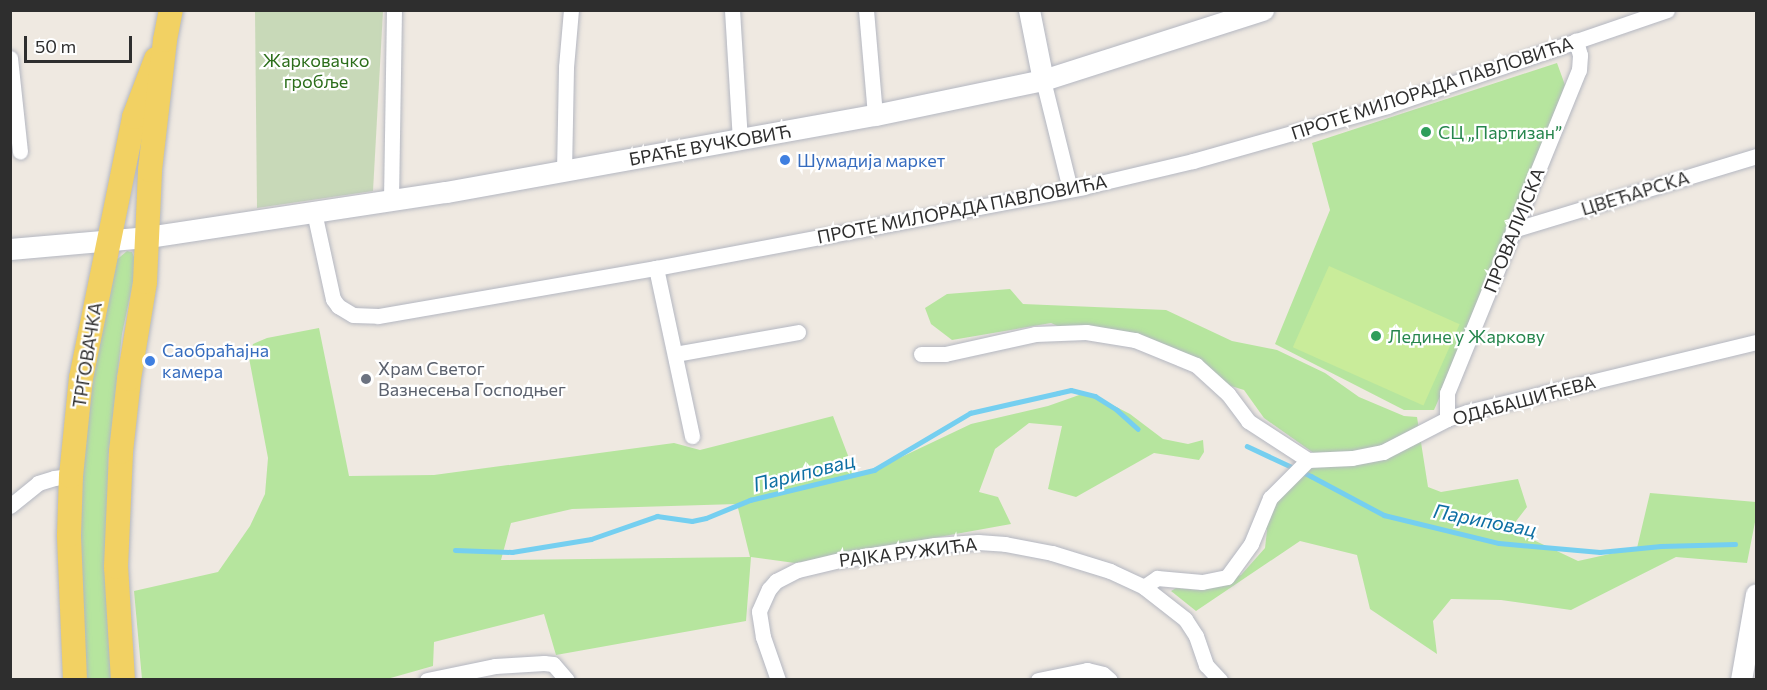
<!DOCTYPE html>
<html>
<head>
<meta charset="utf-8">
<style>
	body { margin:0 }
	#map { position:relative; width:1767px; height:690px; overflow:hidden; background:#efe9e1; font-family:Commissioner,sans-serif }
	div>[style] { position:absolute }
	.green>* { inset:0; background:#b6e59e }
	.cemetery>* { inset:0; background:#c8d9b8 }
	.pitch>* { inset:0; background:#c9ec9a; transform-origin:0 0 }
	.stream>* { height:4.5px; margin:-2.25px; padding:0 2.25px; transform-origin:2.25px; border-radius:2.25px; background:#75cff0 }
	.roads { filter:drop-shadow(0 0 2px #b4b7c1) drop-shadow(0 0 2px #b4b7c1) }
	.street>* { height:15px; margin:-7.5px; padding:0 7.5px; transform-origin:7.5px; border-radius:7.5px; background:#fff }
	.secondary>* { height:21px; margin:-10.5px; padding:0 10.5px; transform-origin:10.5px; border-radius:10.5px; background:#fff }
	.primary>* { height:24px; margin:-12px; padding:0 12px; transform-origin:12px; border-radius:12px; background:#f2d163 }
	.dots>* { width:16px; height:16px; translate:-50% -50%; box-sizing:border-box; border:3px solid #fff; border-radius:50% }
	span { translate:-50% -50%; white-space:nowrap; text-align:center; line-height:1.15; -webkit-text-stroke:4.5px #fff; paint-order:stroke }
	.park-label { font-size:18px; color:#2c6e1b }
	.street-label { font-size:18px; color:#2e2e2e }
	.leisure-label { font-size:18px; color:#27864d }
	.left { translate:0 -50%; text-align:left }
	.shop-label { font-size:18px; color:#366cbe }
	.worship-label { font-size:18px; color:#5b616d }
	.water-label { font-size:20px; color:#0d6fa3; font-style:italic }
	.frame { position:absolute; inset:0; border:12px solid #2e2e2e; pointer-events:none }
	.scale { position:absolute; left:24px; top:36px; width:108px; height:27px; box-sizing:border-box; border:3px solid #2e2e2e; border-top:0; padding-left:8px; font-size:18px; line-height:21px; white-space:nowrap; color:#2e2e2e; -webkit-text-stroke:4px #fff; paint-order:stroke }
</style>
</head>
<body>
<div id="map">
	<div class="green">
		<i style="clip-path:polygon(1557px 63px,1565px 85px,1480px 306px,1434px 410px,1404px 410px,1275px 344px,1330px 210px,1312px 143px)"></i>
		<i style="clip-path:polygon(127px 251px,132px 252px,135px 259px,136px 268px,122px 334px,108px 461px,115px 679px,86px 680px,77px 498px,92px 366px,114px 262px)"></i>
		<i style="clip-path:polygon(1010px 289px,1023px 304px,1166px 310px,1232px 341px,1277px 350px,1325px 373px,1359px 397px,1404px 416px,1417px 417px,1428px 487px,1441px 492px,1518px 479px,1527px 507px,1510px 529px,1578px 561px,1637px 548px,1650px 493px,1756px 502px,1756px 517px,1747px 563px,1676px 557px,1571px 610px,1501px 600px,1451px 599px,1433px 621px,1437px 654px,1370px 609px,1357px 555px,1300px 541px,1196px 611px,1171px 591px,1176px 588px,1198px 590px,1241px 575px,1265px 548px,1267px 530px,1260px 520px,1315px 454px,1264px 418px,1244px 390px,1215px 381px,1185px 359px,1069px 331px,1051px 323px,952px 340px,931px 324px,925px 308px,947px 294px)"></i>
		<i style="clip-path:polygon(evenodd,319px 328px,349px 476px,434px 475px,674px 443px,700px 450px,833px 416px,855px 474px,827px 482px,874px 470px,971px 424px,1048px 406px,1082px 394px,1095px 396px,1130px 414px,1163px 439px,1188px 444px,1203px 440px,1204px 452px,1199px 460px,1154px 453px,1076px 497px,1048px 489px,1062px 426px,1029px 423px,995px 449px,979px 492px,998px 497px,1011px 524px,795px 563px,751px 557px,746px 621px,556px 655px,544px 614px,434px 642px,433px 666px,387px 679px,142px 679px,134px 591px,218px 572px,250px 526px,265px 494px,268px 458px,249px 358px,253px 344px,267px 338px,319px 328px,737px 504px,750px 557px,501px 560px,511px 523px,572px 509px,737px 504px)"></i>
	</div>
	<div class="cemetery">
		<i style="clip-path:polygon(255px 11px,383px 11px,373px 191px,257px 208px)"></i>
	</div>
	<div class="pitch">
		<i style="left:1329px;top:266px;width:143px;height:89px;rotate:24deg"></i>
	</div>
	<div class="stream">
		<i style="left:1247px;top:446px;width:71px;rotate:25.1deg"></i>
		<i style="left:1311px;top:476px;width:83px;rotate:28.1deg"></i>
		<i style="left:1384px;top:515px;width:118px;rotate:13.7deg"></i>
		<i style="left:1499px;top:543px;width:101px;rotate:5.1deg"></i>
		<i style="left:1600px;top:552px;width:61px;rotate:-5.6deg"></i>
		<i style="left:1661px;top:546px;width:74px;rotate:-1.5deg"></i>
		<i style="left:455px;top:550px;width:57px;rotate:2deg"></i>
		<i style="left:512px;top:552px;width:80px;rotate:-9.3deg"></i>
		<i style="left:591px;top:539px;width:70px;rotate:-19.2deg"></i>
		<i style="left:657px;top:516px;width:35px;rotate:8deg"></i>
		<i style="left:692px;top:521px;width:14px;rotate:-12deg"></i>
		<i style="left:706px;top:518px;width:48px;rotate:-22.2deg"></i>
		<i style="left:750px;top:500px;width:128px;rotate:-13.6deg"></i>
		<i style="left:874px;top:470px;width:112px;rotate:-30.7deg"></i>
		<i style="left:970px;top:413px;width:90px;rotate:-12.8deg"></i>
		<i style="left:1058px;top:393px;width:13px;rotate:-13deg"></i>
		<i style="left:1071px;top:390px;width:25px;rotate:14deg"></i>
		<i style="left:1095px;top:396px;width:26px;rotate:32deg"></i>
		<i style="left:1117px;top:410px;width:28px;rotate:42deg"></i>
	</div>
	<div class="roads">
		<div class="street">
			<i style="left:732px;top:10px;width:131px;rotate:86.5deg"></i>
			<i style="left:866px;top:10px;width:105px;rotate:85.1deg"></i>
			<i style="left:10px;top:58px;width:94px;rotate:83.9deg"></i>
			<i style="left:1043px;top:80px;width:112px;rotate:76.1deg"></i>
			<i style="left:564px;top:172px;width:105px;rotate:-88.9deg"></i>
			<i style="left:566px;top:67px;width:57px;rotate:-85deg"></i>
			<i style="left:391px;top:200px;width:190px;rotate:-89.1deg"></i>
			<i style="left:314px;top:212px;width:89px;rotate:77.7deg"></i>
			<i style="left:333px;top:299px;width:9px;rotate:54deg"></i>
			<i style="left:338px;top:306px;width:17px;rotate:31deg"></i>
			<i style="left:353px;top:315px;width:25px;rotate:2deg"></i>
			<i style="left:378px;top:316px;width:282px;rotate:-9.8deg"></i>
			<i style="left:656px;top:268px;width:435px;rotate:-10.7deg"></i>
			<i style="left:1083px;top:187px;width:113px;rotate:-13.3deg"></i>
			<i style="left:1193px;top:161px;width:202px;rotate:-15.8deg"></i>
			<i style="left:1387px;top:106px;width:296px;rotate:-18.9deg"></i>
			<i style="left:1513px;top:230px;width:254px;rotate:-16.9deg"></i>
			<i style="left:656px;top:268px;width:172px;rotate:77.9deg"></i>
			<i style="left:675px;top:354px;width:125px;rotate:-10.1deg"></i>
			<i style="left:921px;top:354px;width:24px"></i>
			<i style="left:945px;top:354px;width:92px;rotate:-12.5deg"></i>
			<i style="left:1035px;top:334px;width:51px;rotate:-2.2deg"></i>
			<i style="left:1086px;top:332px;width:50px;rotate:9.3deg"></i>
			<i style="left:1135px;top:340px;width:66px;rotate:22.3deg"></i>
			<i style="left:1196px;top:365px;width:43px;rotate:42.2deg"></i>
			<i style="left:1228px;top:394px;width:34px;rotate:53deg"></i>
			<i style="left:1248px;top:421px;width:72px;rotate:33deg"></i>
			<i style="left:1308px;top:460px;width:44px;rotate:-2.6deg"></i>
			<i style="left:1352px;top:458px;width:32px;rotate:-11deg"></i>
			<i style="left:1383px;top:452px;width:72px;rotate:-27.3deg"></i>
			<i style="left:1447px;top:419px;width:21px;rotate:-19deg"></i>
			<i style="left:1467px;top:412px;width:297px;rotate:-13.6deg"></i>
			<i style="left:1447px;top:419px;width:26px;rotate:-90deg"></i>
			<i style="left:1447px;top:393px;width:349px;rotate:-67.8deg"></i>
			<i style="left:1579px;top:70px;width:15px;rotate:-86deg"></i>
			<i style="left:1580px;top:55px;width:15px;rotate:-106deg"></i>
			<i style="left:10px;top:506px;width:36px;rotate:-39deg"></i>
			<i style="left:38px;top:483px;width:17px;rotate:-17deg"></i>
			<i style="left:54px;top:478px;width:17px;rotate:-7deg"></i>
			<i style="left:1144px;top:587px;width:16px;rotate:-35deg"></i>
			<i style="left:1157px;top:578px;width:45px;rotate:5.1deg"></i>
			<i style="left:1202px;top:582px;width:25px;rotate:-11deg"></i>
			<i style="left:1227px;top:577px;width:41px;rotate:-54deg"></i>
			<i style="left:1251px;top:544px;width:50px;rotate:-67.6deg"></i>
			<i style="left:1270px;top:498px;width:54px;rotate:-45deg"></i>
			<i style="left:427px;top:680px;width:69px;rotate:-11.6deg"></i>
			<i style="left:495px;top:666px;width:49px;rotate:-3.5deg"></i>
			<i style="left:544px;top:663px;width:9px;rotate:6deg"></i>
			<i style="left:553px;top:664px;width:21px;rotate:49deg"></i>
			<i style="left:778px;top:680px;width:46px;rotate:-109.2deg"></i>
			<i style="left:763px;top:637px;width:26px;rotate:-99deg"></i>
			<i style="left:759px;top:611px;width:24px;rotate:-66deg"></i>
			<i style="left:769px;top:589px;width:11px;rotate:-49deg"></i>
			<i style="left:776px;top:581px;width:25px;rotate:-27deg"></i>
			<i style="left:798px;top:570px;width:43px;rotate:-13.4deg"></i>
			<i style="left:840px;top:560px;width:96px;rotate:-9deg"></i>
			<i style="left:935px;top:545px;width:43px;rotate:-4deg"></i>
			<i style="left:978px;top:542px;width:27px;rotate:4deg"></i>
			<i style="left:1005px;top:544px;width:48px;rotate:10.8deg"></i>
			<i style="left:1052px;top:553px;width:61px;rotate:17.2deg"></i>
			<i style="left:1110px;top:571px;width:38px;rotate:25deg"></i>
			<i style="left:1144px;top:587px;width:52px;rotate:38deg"></i>
			<i style="left:1185px;top:619px;width:20px;rotate:57deg"></i>
			<i style="left:1196px;top:636px;width:31px;rotate:71deg"></i>
			<i style="left:1206px;top:665px;width:21px;rotate:47deg"></i>
			<i style="left:1038px;top:680px;width:50px;rotate:-11.5deg"></i>
			<i style="left:1087px;top:670px;width:16px;rotate:14deg"></i>
			<i style="left:1103px;top:674px;width:9px;rotate:41deg"></i>
		</div>
		<div class="secondary">
			<i style="left:1029px;top:10px;width:71px;rotate:78.7deg"></i>
			<i style="left:10px;top:249px;width:139px;rotate:-5deg"></i>
			<i style="left:148px;top:237px;width:301px;rotate:-8.6deg"></i>
			<i style="left:446px;top:192px;width:436px;rotate:-10.2deg"></i>
			<i style="left:875px;top:115px;width:172px;rotate:-11.8deg"></i>
			<i style="left:1043px;top:80px;width:231px;rotate:-17.7deg"></i>
			<i style="left:1741px;top:680px;width:87px;rotate:-80.1deg"></i>
		</div>
		<div class="primary">
			<i style="left:75px;top:680px;width:145px;rotate:-92.4deg"></i>
			<i style="left:69px;top:535px;width:59px;rotate:-88.1deg"></i>
			<i style="left:71px;top:476px;width:99px;rotate:-84.2deg"></i>
			<i style="left:81px;top:378px;width:266px;rotate:-78.5deg"></i>
			<i style="left:134px;top:117px;width:62px;rotate:-69.2deg"></i>
			<i style="left:123px;top:680px;width:113px;rotate:-93.5deg"></i>
			<i style="left:116px;top:567px;width:115px;rotate:-87.5deg"></i>
			<i style="left:121px;top:452px;width:73px;rotate:-83.7deg"></i>
			<i style="left:129px;top:379px;width:98px;rotate:-80.6deg"></i>
			<i style="left:145px;top:282px;width:112px;rotate:-87.4deg"></i>
			<i style="left:150px;top:170px;width:131px;rotate:-83.4deg"></i>
			<i style="left:165px;top:40px;width:31px;rotate:-79deg"></i>
		</div>
	</div>
	<div class="dots">
		<i style="left:1426px;top:132px;background:#2e9e5b"></i>
		<i style="left:785px;top:160px;background:#3f7fe0"></i>
		<i style="left:1376px;top:336px;background:#2e9e5b"></i>
		<i style="left:150px;top:361px;background:#3f7fe0"></i>
		<i style="left:366px;top:379px;background:#6b7280"></i>
	</div>
	<div class="park-label">
		<span style="left:316px;top:71px">Жарковачко<br>гробље</span>
	</div>
	<div class="street-label">
		<span style="left:1432px;top:88px;rotate:-18deg">ПРОТЕ МИЛОРАДА ПАВЛОВИЋА</span>
		<span style="left:710px;top:145px;rotate:-10deg">БРАЋЕ ВУЧКОВИЋ</span>
		<span style="left:1635px;top:193px;rotate:-17deg">ЦВЕЋАРСКА</span>
		<span style="left:962px;top:209px;rotate:-11deg">ПРОТЕ МИЛОРАДА ПАВЛОВИЋА</span>
		<span style="left:1514px;top:230px;rotate:-68deg">ПРОВАЛИЈСКА</span>
		<span style="left:87px;top:355px;rotate:-81deg">ТРГОВАЧКА</span>
		<span style="left:1524px;top:400px;rotate:-15deg">ОДАБАШИЋЕВА</span>
		<span style="left:908px;top:552px;rotate:-7deg">РАЈКА РУЖИЋА</span>
	</div>
	<div class="leisure-label">
		<span class="left" style="left:1438px;top:132px">СЦ „Партизан”</span>
		<span class="left" style="left:1388px;top:336px">Ледине у Жаркову</span>
	</div>
	<div class="shop-label">
		<span class="left" style="left:797px;top:160px">Шумадија маркет</span>
		<span class="left" style="left:162px;top:361px">Саобраћајна<br>камера</span>
	</div>
	<div class="worship-label">
		<span class="left" style="left:378px;top:379px">Храм Светог<br>Вазнесења Господњег</span>
	</div>
	<div class="water-label">
		<span style="left:804px;top:472px;rotate:-14deg">Париповац</span>
		<span style="left:1485px;top:520px;rotate:11deg">Париповац</span>
	</div>
	<div class="frame"></div>
	<div class="scale">50 m</div>
</div>
</body>
</html>
